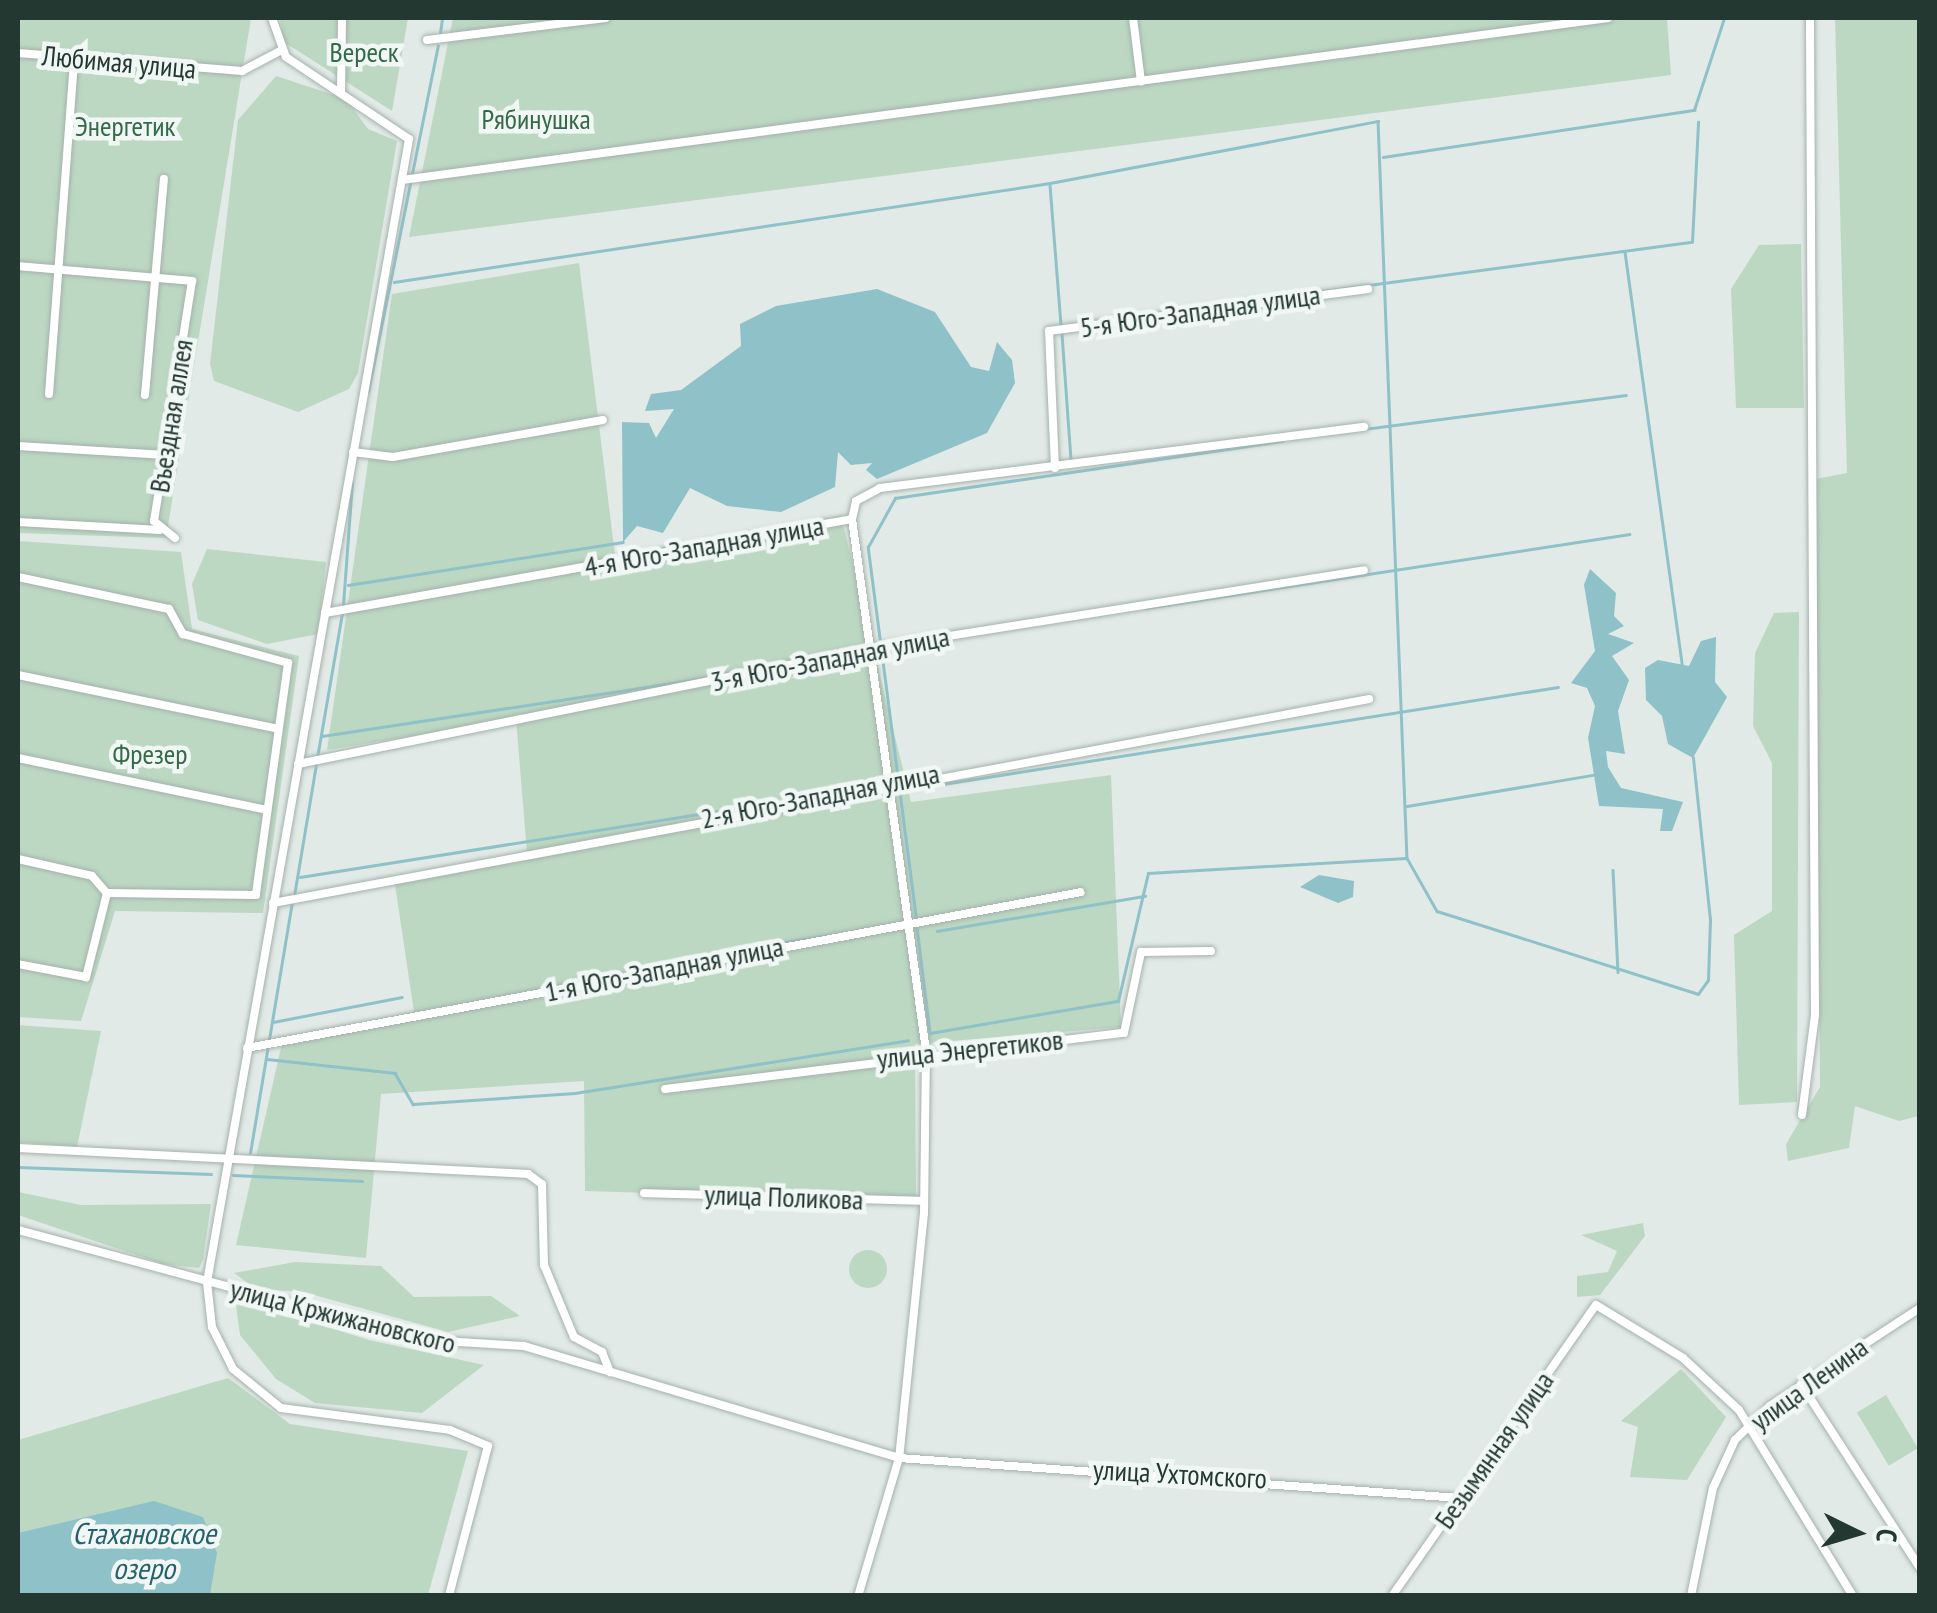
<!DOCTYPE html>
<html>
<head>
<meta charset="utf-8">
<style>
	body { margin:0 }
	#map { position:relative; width:1937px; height:1613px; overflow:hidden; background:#e1eae6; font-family:"PT Sans Narrow",sans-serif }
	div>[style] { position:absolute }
	.green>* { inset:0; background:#bcd8c3; transform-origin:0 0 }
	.round { border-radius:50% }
	.water>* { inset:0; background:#8fc1c8 }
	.stream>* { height:2.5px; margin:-1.25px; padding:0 1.25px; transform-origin:1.25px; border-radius:1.25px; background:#8fc1c8 }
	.roads { filter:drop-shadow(0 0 2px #a5b1ac) drop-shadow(0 0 2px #a5b1ac) }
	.street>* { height:8px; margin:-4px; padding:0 4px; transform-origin:4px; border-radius:4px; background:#fff }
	span { translate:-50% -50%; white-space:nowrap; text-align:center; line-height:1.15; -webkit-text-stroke:9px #f1f7f4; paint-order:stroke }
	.park-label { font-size:28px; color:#336a47 }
	.street-label { font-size:28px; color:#243832 }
	.water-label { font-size:30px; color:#25626c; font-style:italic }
	.frame { position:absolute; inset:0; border:20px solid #243832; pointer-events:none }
	.north { position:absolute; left:1807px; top:1483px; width:100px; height:100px; -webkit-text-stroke:8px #f1f7f4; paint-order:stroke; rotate:95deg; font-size:28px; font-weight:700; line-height:40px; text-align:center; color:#243832 }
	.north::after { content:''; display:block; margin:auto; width:35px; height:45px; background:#243832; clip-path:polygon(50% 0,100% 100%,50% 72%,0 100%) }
</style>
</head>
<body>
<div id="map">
	<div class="green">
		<i style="clip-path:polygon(18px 18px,251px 18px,166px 538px,18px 533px)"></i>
		<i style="clip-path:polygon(280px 18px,408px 18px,392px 111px,284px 42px)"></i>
		<i style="clip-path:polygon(453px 18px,1667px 18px,1671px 75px,409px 237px)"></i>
		<i style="clip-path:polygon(1835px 18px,1919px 18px,1919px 1116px,1899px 1121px,1855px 1106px,1849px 1148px,1788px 1161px,1786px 1144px,1820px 1087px,1816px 479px,1847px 473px)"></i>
		<i style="clip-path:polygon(276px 76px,346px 99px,368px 129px,397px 141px,358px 373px,349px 389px,298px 412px,214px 381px,210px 364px,238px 120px)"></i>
		<i style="clip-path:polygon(1801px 244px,1804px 408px,1736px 408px,1731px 289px,1759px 245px)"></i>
		<i style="clip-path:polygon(579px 263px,615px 555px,841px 516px,911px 802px,1111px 775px,1121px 1027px,915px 1044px,916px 1201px,585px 1191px,584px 1081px,381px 1094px,366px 1258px,236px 1245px,283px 1039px,414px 1012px,394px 878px,527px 853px,516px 719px,327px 750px,392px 294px)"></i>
		<i style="clip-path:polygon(18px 541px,181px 552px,192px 629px,299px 656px,263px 913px,115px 911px,81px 1021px,18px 1017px)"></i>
		<i style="clip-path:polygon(207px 549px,326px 562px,318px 634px,267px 644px,198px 620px,192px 584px)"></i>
		<i style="clip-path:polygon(1799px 612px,1797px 1102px,1739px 1105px,1734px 935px,1772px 911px,1772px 763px,1753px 726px,1755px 653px,1774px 613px)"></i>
		<i style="clip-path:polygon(18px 1025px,101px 1031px,77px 1147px,18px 1142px)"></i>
		<i style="clip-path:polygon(18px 1192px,81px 1205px,211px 1204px,203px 1260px,199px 1268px,163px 1264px,18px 1215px)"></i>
		<i style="clip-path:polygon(1643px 1223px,1645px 1236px,1600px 1295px,1577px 1297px,1577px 1276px,1608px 1272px,1617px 1251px,1581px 1235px)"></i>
		<i class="round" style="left:849px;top:1250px;width:38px;height:38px"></i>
		<i style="clip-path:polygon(295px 1262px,381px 1266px,414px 1297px,491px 1296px,520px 1316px,448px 1332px,303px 1292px,256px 1289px,234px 1273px)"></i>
		<i style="clip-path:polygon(235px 1298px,369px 1340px,484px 1365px,422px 1413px,315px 1403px,276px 1379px,240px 1335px)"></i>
		<i style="clip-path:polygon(1681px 1369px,1726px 1417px,1687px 1480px,1630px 1477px,1638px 1427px,1621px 1421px)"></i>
		<i style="clip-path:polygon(228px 1378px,290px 1424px,468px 1451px,428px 1595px,18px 1596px,18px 1440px)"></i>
		<i style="left:1886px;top:1395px;width:62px;height:34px;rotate:59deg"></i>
	</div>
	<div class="water">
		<i style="clip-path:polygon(877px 289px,935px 312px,971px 367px,989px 371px,997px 342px,1012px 360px,1015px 383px,987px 433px,877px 479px,866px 470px,872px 463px,851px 465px,838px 452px,835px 487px,781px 512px,727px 506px,690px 488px,663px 533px,637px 526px,623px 542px,622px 422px,649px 423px,656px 438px,674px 409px,645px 411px,651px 394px,681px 390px,741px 346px,740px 324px,776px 306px)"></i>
		<i style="clip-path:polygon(1590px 569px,1616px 593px,1614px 616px,1624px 626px,1608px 634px,1634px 643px,1612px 656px,1629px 680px,1618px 711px,1625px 754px,1606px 751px,1608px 767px,1621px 788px,1683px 802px,1672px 831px,1660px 831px,1663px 809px,1599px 806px,1588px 738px,1595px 706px,1587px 688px,1571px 683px,1595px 651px,1584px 585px)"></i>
		<i style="clip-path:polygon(1716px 637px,1715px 682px,1727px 697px,1693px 758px,1668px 744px,1662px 716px,1646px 700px,1645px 668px,1658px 660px,1689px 666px,1701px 641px)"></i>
		<i style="clip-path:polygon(1319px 875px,1354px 881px,1353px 897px,1338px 903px,1300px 887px)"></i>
		<i style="clip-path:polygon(154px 1501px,203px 1517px,217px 1553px,210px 1595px,18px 1595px,18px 1533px)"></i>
	</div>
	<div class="stream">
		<i style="left:440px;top:33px;width:15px;rotate:-82deg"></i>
		<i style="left:1383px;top:157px;width:315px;rotate:-8.6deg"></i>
		<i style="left:1694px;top:110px;width:97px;rotate:-71.9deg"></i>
		<i style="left:1050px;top:185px;width:141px;rotate:85.5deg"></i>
		<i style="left:1625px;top:252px;width:416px;rotate:82.1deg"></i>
		<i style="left:394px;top:282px;width:663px;rotate:-8.58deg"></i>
		<i style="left:1050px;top:183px;width:334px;rotate:-10.7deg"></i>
		<i style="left:1378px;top:121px;width:738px;rotate:87.75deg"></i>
		<i style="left:1407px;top:858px;width:61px;rotate:60.5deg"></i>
		<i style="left:1437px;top:911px;width:274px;rotate:17.6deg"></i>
		<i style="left:1698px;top:994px;width:17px;rotate:-54deg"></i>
		<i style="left:1708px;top:980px;width:60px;rotate:-88.1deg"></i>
		<i style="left:1710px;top:920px;width:163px;rotate:-96deg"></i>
		<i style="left:1301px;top:294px;width:394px;rotate:-7.6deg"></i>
		<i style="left:1692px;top:242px;width:120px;rotate:-87.1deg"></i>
		<i style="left:1062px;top:334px;width:127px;rotate:85.9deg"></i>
		<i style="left:368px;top:392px;width:353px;rotate:-78.6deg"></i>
		<i style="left:1364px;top:429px;width:264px;rotate:-7.4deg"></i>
		<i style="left:348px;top:585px;width:278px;rotate:-8.9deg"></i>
		<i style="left:343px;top:605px;width:122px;rotate:-85.8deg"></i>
		<i style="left:1146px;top:608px;width:489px;rotate:-8.7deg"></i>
		<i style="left:322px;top:736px;width:387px;rotate:-8.6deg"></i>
		<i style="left:317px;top:758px;width:147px;rotate:-80.2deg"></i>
		<i style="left:899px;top:791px;width:667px;rotate:-8.97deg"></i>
		<i style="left:1407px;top:806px;width:188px;rotate:-9.5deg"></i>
		<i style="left:1613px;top:870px;width:102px;rotate:87.2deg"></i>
		<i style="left:300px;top:877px;width:583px;rotate:-8.98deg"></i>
		<i style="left:294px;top:896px;width:133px;rotate:-80.5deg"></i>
		<i style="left:916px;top:919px;width:375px;rotate:-97.4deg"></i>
		<i style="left:868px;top:547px;width:56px;rotate:-61.1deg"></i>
		<i style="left:895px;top:498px;width:391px;rotate:-8.4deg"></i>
		<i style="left:917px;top:927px;width:107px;rotate:83deg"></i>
		<i style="left:930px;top:1033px;width:191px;rotate:-9.7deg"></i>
		<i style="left:1118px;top:1001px;width:131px;rotate:-76.8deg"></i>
		<i style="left:1148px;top:873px;width:258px;rotate:-3.3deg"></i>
		<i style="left:937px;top:931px;width:211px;rotate:-9.6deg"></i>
		<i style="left:762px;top:946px;width:68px;rotate:-9.3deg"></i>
		<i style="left:273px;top:1022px;width:131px;rotate:-11deg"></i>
		<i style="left:267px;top:1059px;width:129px;rotate:6.2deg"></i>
		<i style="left:395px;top:1073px;width:36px;rotate:60deg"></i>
		<i style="left:413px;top:1104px;width:162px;rotate:-3.9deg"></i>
		<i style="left:575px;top:1093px;width:337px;rotate:-9deg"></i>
		<i style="left:250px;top:1153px;width:254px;rotate:-80.5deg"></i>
		<i style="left:18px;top:1167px;width:193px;rotate:2.1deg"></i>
		<i style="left:233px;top:1175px;width:129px;rotate:2.7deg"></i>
	</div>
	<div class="roads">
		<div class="street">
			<i style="left:272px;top:18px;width:41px;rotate:70.3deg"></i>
			<i style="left:286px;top:57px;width:148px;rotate:33.7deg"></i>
			<i style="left:409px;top:139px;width:1161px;rotate:100.02deg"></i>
			<i style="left:207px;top:1282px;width:45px;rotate:83.7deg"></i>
			<i style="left:212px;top:1327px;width:47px;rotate:63.4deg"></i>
			<i style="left:233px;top:1369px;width:62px;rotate:39.1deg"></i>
			<i style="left:281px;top:1408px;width:170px;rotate:7.4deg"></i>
			<i style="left:450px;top:1430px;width:41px;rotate:22.8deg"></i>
			<i style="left:488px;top:1446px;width:155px;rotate:104.6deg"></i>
			<i style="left:1133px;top:18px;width:64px;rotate:82.8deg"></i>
			<i style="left:427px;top:40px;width:180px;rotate:-7deg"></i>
			<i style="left:18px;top:53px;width:225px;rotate:4.6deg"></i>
			<i style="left:242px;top:71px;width:45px;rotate:-27.7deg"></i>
			<i style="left:341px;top:93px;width:75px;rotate:-89.2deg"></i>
			<i style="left:402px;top:180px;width:1217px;rotate:-7.65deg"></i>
			<i style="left:18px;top:266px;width:175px;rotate:4.9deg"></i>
			<i style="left:192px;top:281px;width:243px;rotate:99deg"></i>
			<i style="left:154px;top:521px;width:27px;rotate:39deg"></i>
			<i style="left:49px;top:394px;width:336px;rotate:-85.7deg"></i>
			<i style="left:145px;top:395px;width:217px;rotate:-85deg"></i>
			<i style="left:18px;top:446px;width:148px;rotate:3.5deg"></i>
			<i style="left:353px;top:452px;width:40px;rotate:7.1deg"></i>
			<i style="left:393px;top:457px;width:213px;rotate:-10deg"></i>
			<i style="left:1055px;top:468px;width:137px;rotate:-92.5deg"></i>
			<i style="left:1049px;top:331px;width:322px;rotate:-7.5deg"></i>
			<i style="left:852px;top:519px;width:537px;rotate:82.08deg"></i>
			<i style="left:926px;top:1051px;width:162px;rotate:90.7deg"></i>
			<i style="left:924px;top:1213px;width:246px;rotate:95.8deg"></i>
			<i style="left:899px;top:1458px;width:144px;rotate:106.5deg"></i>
			<i style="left:18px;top:522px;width:142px;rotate:3.2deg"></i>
			<i style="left:18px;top:577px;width:154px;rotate:12deg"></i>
			<i style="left:169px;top:609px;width:29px;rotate:61deg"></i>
			<i style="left:183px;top:634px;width:109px;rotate:15.4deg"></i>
			<i style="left:288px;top:663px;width:234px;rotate:97.9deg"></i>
			<i style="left:256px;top:895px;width:149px;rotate:-179.2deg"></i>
			<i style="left:325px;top:613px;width:535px;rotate:-10.11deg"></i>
			<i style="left:852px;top:519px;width:18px;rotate:-77deg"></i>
			<i style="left:856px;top:501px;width:27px;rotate:-28deg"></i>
			<i style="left:880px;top:488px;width:488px;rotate:-7.2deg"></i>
			<i style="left:18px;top:675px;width:266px;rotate:11.7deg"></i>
			<i style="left:18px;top:758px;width:254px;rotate:11.8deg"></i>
			<i style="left:298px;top:764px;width:587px;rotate:-11.41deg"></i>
			<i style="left:873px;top:648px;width:497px;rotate:-9deg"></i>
			<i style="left:18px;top:859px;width:76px;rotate:12.9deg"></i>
			<i style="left:92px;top:876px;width:23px;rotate:49deg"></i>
			<i style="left:107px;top:893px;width:87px;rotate:104deg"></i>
			<i style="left:86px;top:977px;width:69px;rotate:-169.2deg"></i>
			<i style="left:273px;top:903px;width:1115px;rotate:-10.54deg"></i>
			<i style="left:247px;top:1048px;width:848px;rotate:-10.59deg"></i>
			<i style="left:665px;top:1089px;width:462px;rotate:-7deg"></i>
			<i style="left:1124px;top:1033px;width:83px;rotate:-78.1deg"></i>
			<i style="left:1141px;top:952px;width:70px;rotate:-0.8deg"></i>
			<i style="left:1802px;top:1115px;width:101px;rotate:-82.6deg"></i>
			<i style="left:1815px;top:1015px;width:997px;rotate:-90.29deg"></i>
			<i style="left:18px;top:1148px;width:511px;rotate:2.92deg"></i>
			<i style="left:528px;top:1174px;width:17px;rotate:36deg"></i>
			<i style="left:542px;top:1184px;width:81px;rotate:88.6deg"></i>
			<i style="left:544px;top:1265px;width:78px;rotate:67.4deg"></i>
			<i style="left:574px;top:1337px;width:32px;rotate:28deg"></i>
			<i style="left:602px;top:1352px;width:22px;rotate:68deg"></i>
			<i style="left:644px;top:1193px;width:280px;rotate:1.6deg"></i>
			<i style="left:18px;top:1230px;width:423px;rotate:15.1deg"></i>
			<i style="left:426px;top:1340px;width:98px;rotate:3.5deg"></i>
			<i style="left:524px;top:1346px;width:391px;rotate:16.6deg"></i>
			<i style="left:899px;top:1458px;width:562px;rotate:4.08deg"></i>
			<i style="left:1801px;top:1384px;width:219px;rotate:57.1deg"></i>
			<i style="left:1392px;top:1596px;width:355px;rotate:-55deg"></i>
			<i style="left:1596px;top:1305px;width:102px;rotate:31.3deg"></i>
			<i style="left:1683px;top:1358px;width:76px;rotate:42.9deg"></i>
			<i style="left:1739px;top:1410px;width:218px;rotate:58.5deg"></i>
			<i style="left:1691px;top:1596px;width:110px;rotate:-78.5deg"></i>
			<i style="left:1713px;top:1488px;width:53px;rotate:-65.4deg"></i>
			<i style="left:1735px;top:1440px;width:49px;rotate:-44.2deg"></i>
			<i style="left:1770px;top:1406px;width:179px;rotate:-33.2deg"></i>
		</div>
	</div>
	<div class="park-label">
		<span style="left:364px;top:52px">Вереск</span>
		<span style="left:536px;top:119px">Рябинушка</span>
		<span style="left:125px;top:126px">Энергетик</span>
		<span style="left:150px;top:754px">Фрезер</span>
	</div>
	<div class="street-label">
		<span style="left:119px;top:62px;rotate:5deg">Любимая улица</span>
		<span style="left:1200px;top:311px;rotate:-8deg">5-я Юго-Западная улица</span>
		<span style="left:171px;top:416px;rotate:-81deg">Въездная аллея</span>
		<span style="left:704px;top:546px;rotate:-10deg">4-я Юго-Западная улица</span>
		<span style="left:830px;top:659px;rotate:-11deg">3-я Юго-Западная улица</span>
		<span style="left:820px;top:796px;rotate:-11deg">2-я Юго-Западная улица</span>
		<span style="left:664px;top:969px;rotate:-11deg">1-я Юго-Западная улица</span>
		<span style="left:970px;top:1049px;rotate:-6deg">улица Энергетиков</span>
		<span style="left:784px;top:1197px;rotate:2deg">улица Поликова</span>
		<span style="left:343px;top:1316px;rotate:14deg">улица Кржижановского</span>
		<span style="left:1809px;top:1384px;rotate:-36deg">улица Ленина</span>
		<span style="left:1494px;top:1450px;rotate:-55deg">Безымянная улица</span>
		<span style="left:1180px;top:1474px;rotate:3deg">улица Ухтомского</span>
	</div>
	<div class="water-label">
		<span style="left:144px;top:1550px">Стахановское<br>озеро</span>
	</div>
	<div class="frame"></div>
	<div class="north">С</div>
</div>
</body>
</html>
